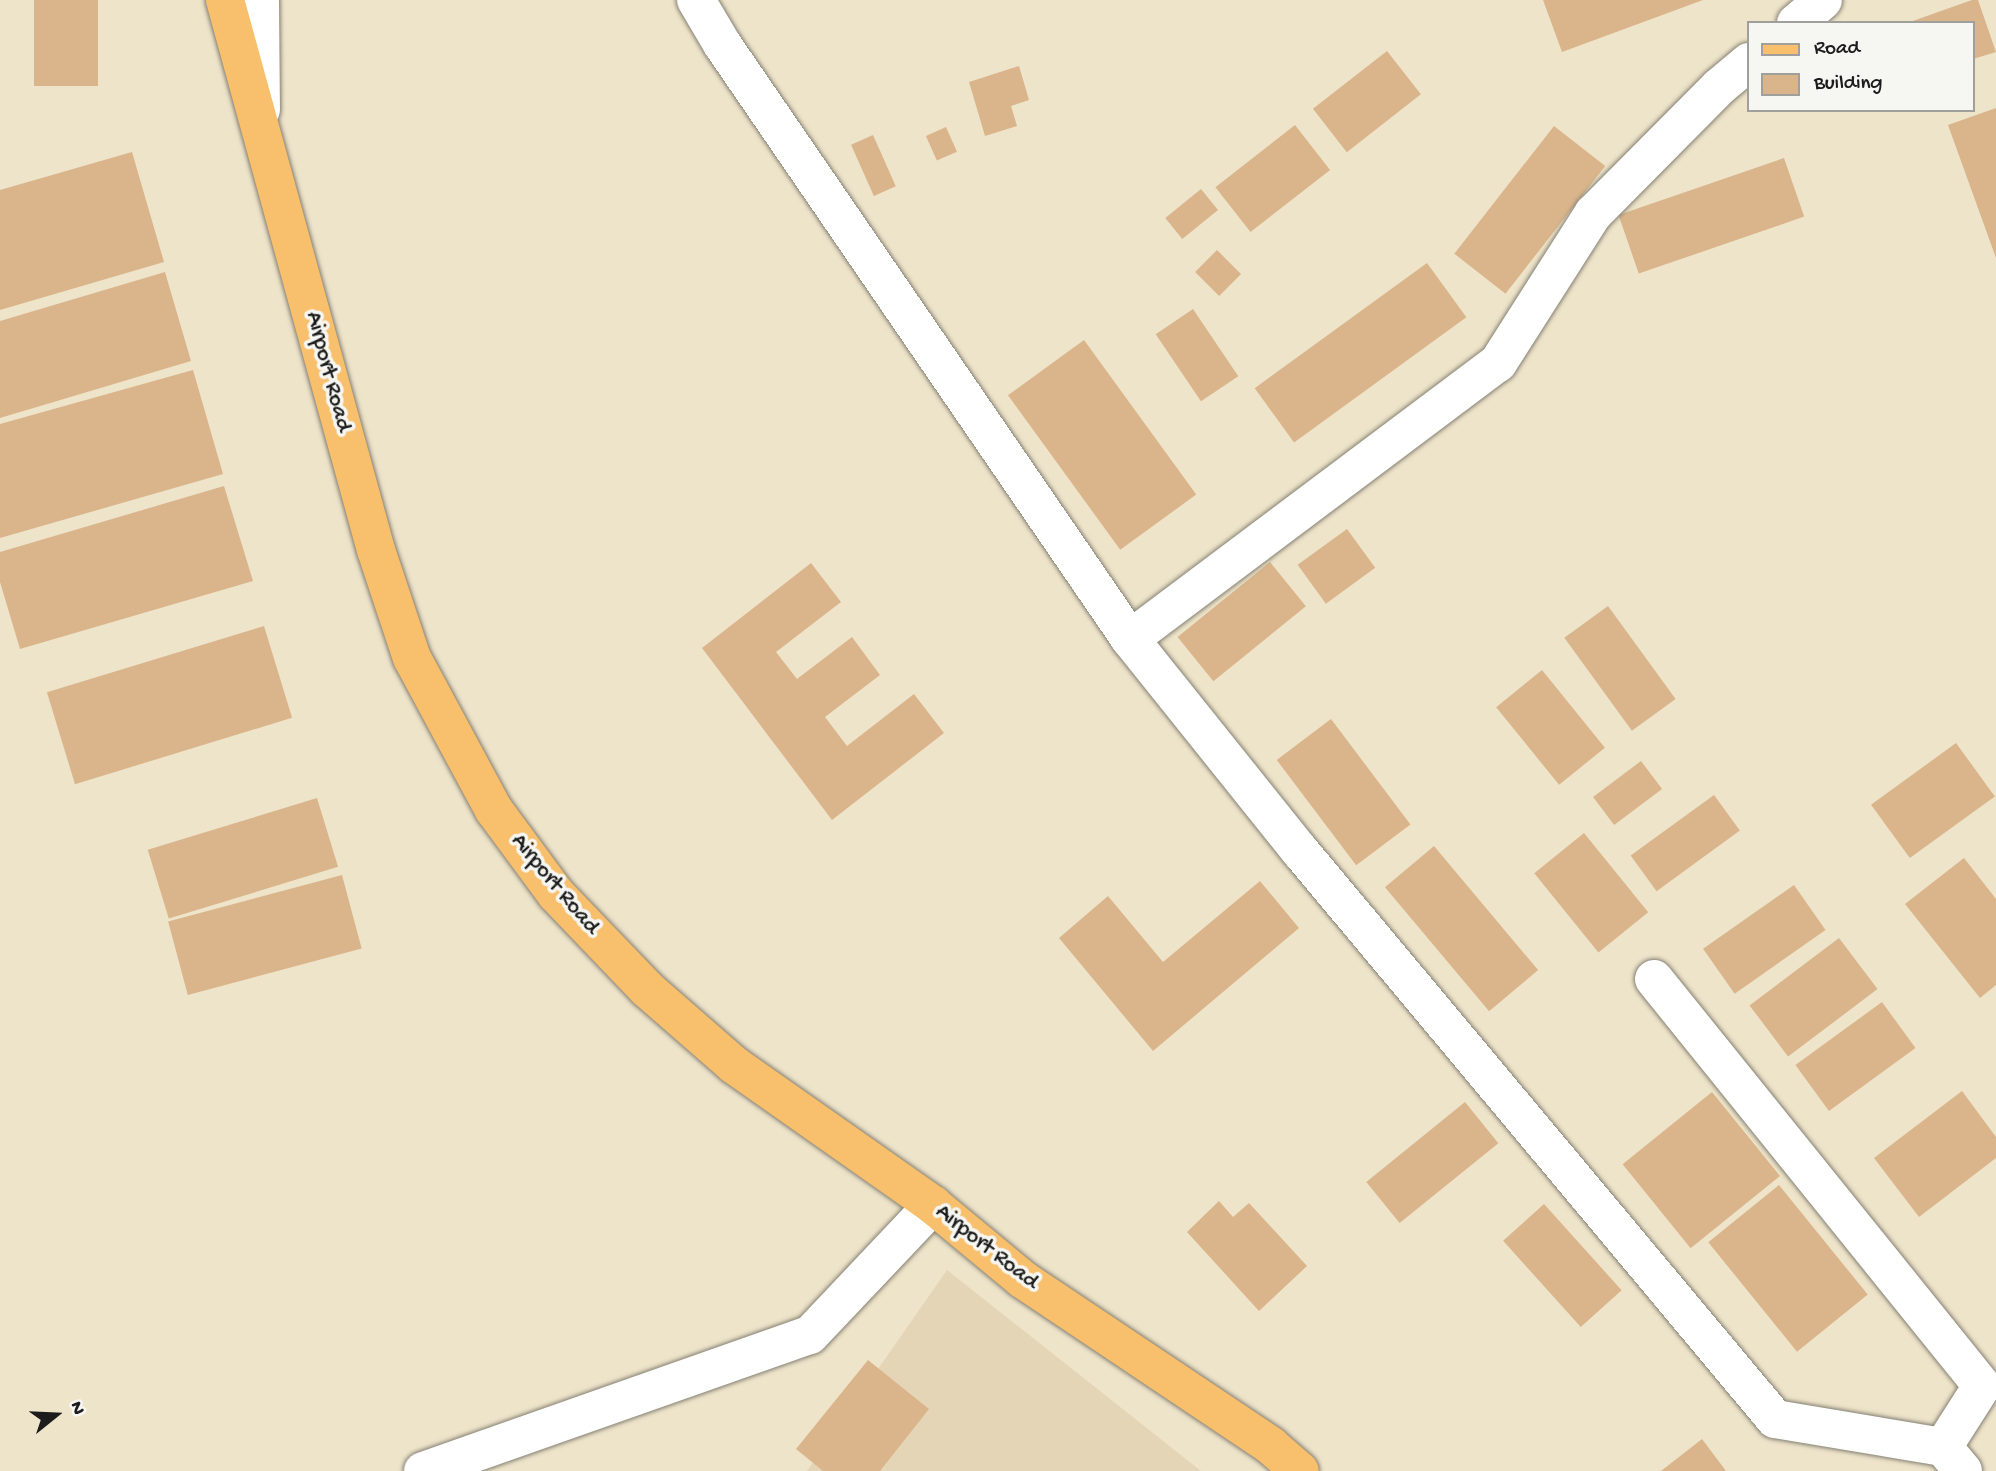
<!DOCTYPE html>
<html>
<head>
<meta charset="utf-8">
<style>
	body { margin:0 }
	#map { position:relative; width:1996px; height:1471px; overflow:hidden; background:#eee4ca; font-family:"Gochi Hand",sans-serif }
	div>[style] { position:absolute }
	.built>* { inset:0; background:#e4d5b7 }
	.building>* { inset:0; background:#dab58b; transform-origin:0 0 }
	.roads { filter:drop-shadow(0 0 2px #858073) drop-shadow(0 0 2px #858073) }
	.minor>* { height:38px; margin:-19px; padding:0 19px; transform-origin:19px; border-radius:19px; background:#fff }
	.major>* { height:38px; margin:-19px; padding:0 19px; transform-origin:19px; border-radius:19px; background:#f8bf6c }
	span { translate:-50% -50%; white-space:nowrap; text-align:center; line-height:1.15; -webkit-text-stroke:7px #f6f6f2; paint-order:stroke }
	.street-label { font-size:23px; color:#1c1c1c }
	.legend { position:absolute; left:1747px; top:21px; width:228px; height:91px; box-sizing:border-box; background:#f6f6f2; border:2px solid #9f9f9c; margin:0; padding:9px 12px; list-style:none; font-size:21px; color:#1c1c1c }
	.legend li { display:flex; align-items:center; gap:14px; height:35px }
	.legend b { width:35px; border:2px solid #9f9f9c }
	.north { position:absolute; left:21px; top:1380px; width:70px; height:70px; -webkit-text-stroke:5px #f6f6f2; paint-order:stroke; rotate:72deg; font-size:19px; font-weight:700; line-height:28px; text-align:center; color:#1c1c1c }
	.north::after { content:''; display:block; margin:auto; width:24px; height:32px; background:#1c1c1c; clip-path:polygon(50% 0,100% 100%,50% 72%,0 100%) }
</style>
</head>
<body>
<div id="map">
	<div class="built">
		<i style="clip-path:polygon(947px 1270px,1201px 1471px,807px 1471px)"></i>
	</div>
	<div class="building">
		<i style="left:34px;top:0;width:64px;height:86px"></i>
		<i style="clip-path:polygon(1543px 0,1703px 0,1562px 52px)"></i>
		<i style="clip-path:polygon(1972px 0,1978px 0,1996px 52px,1973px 59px,1973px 23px,1907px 23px)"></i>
		<i style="left:1387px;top:51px;width:55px;height:94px;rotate:52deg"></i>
		<i style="clip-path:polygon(1019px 66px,1029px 100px,1011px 106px,1017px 126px,985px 136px,969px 82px)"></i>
		<i style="clip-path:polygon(1996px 108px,1996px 258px,1948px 125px)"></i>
		<i style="left:1295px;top:125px;width:57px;height:101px;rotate:52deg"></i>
		<i style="left:1554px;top:126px;width:65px;height:162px;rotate:38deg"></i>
		<i style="left:946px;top:127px;width:27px;height:22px;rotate:66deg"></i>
		<i style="left:873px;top:135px;width:56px;height:24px;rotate:66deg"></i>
		<i style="clip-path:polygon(132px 152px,164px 262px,0 310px,0 190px)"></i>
		<i style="left:1784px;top:158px;width:62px;height:175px;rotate:71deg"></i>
		<i style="left:1201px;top:189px;width:27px;height:46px;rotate:51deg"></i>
		<i style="left:1217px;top:250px;width:34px;height:31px;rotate:45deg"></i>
		<i style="left:1427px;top:263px;width:67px;height:213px;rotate:54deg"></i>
		<i style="clip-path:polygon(165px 272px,191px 361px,0 418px,0 321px)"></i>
		<i style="left:1193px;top:309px;width:81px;height:45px;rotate:56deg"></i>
		<i style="left:1084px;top:340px;width:191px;height:94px;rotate:54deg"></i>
		<i style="clip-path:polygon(193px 370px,223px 474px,0 538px,0 424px)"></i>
		<i style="clip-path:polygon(224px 486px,253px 581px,20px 649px,0 582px,0 552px)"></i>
		<i style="left:1347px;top:529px;width:48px;height:61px;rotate:54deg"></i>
		<i style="left:1270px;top:562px;width:57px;height:119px;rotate:51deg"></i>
		<i style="clip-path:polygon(811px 563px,841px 602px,776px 652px,797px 679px,852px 637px,880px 675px,825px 717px,847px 746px,914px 694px,944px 733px,832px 820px,702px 648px)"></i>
		<i style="left:1608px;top:606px;width:115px;height:54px;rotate:54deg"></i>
		<i style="left:264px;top:626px;width:96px;height:227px;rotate:73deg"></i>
		<i style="left:1542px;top:670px;width:100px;height:59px;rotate:51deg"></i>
		<i style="left:1331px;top:719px;width:132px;height:68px;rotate:53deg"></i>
		<i style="left:1956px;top:743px;width:66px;height:105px;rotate:54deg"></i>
		<i style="left:1641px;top:761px;width:35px;height:60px;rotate:53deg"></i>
		<i style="left:1714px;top:795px;width:44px;height:103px;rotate:54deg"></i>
		<i style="left:317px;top:798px;width:72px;height:177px;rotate:73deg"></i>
		<i style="left:1584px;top:833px;width:102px;height:64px;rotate:51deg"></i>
		<i style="left:1434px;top:846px;width:162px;height:64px;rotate:50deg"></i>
		<i style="clip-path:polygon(1964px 858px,1996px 899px,1996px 985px,1980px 998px,1905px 904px)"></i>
		<i style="left:342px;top:875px;width:76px;height:180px;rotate:75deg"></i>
		<i style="clip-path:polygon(1260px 881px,1299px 928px,1153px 1051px,1059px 938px,1108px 896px,1163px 962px)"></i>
		<i style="left:1794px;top:885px;width:55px;height:111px;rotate:55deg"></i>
		<i style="left:1839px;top:938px;width:64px;height:112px;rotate:53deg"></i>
		<i style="left:1882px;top:1002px;width:57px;height:107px;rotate:54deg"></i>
		<i style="clip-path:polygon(1962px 1091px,1996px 1137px,1996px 1158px,1919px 1217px,1874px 1158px)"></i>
		<i style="left:1712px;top:1092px;width:108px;height:115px;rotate:51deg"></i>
		<i style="left:1465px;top:1102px;width:53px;height:127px;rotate:51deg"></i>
		<i style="left:1779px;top:1185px;width:141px;height:91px;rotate:51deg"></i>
		<i style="clip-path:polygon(1219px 1201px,1233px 1217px,1249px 1203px,1307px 1266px,1259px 1311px,1187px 1232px)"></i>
		<i style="left:1544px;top:1204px;width:116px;height:55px;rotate:48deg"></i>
		<i style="clip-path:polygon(868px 1360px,929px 1409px,880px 1471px,823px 1471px,796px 1449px)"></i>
		<i style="clip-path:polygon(1702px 1439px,1726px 1471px,1661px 1471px)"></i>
	</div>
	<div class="roads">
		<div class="minor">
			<i style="left:260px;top:0;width:110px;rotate:89.5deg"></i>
			<i style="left:696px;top:0;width:51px;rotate:59.4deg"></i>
			<i style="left:722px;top:44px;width:721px;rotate:55.56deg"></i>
			<i style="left:1130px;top:639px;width:272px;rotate:51.3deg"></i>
			<i style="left:1300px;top:851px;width:740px;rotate:50.1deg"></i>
			<i style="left:1775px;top:1419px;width:170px;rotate:9.5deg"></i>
			<i style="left:1796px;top:23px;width:35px;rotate:-40deg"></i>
			<i style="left:1130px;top:639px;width:460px;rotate:-36.9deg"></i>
			<i style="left:1498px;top:363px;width:177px;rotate:-57.5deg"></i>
			<i style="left:1593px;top:214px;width:179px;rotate:-45.2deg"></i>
			<i style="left:1719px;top:87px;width:39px;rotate:-40deg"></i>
			<i style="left:1654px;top:979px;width:523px;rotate:51.13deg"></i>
			<i style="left:1982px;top:1386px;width:72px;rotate:122.6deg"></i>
			<i style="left:1943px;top:1447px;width:31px;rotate:50deg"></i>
			<i style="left:423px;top:1471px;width:410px;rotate:-19.4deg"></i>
			<i style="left:810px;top:1335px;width:179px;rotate:-46.6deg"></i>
		</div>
		<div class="major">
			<i style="left:225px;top:0;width:570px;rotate:74.65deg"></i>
			<i style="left:376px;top:550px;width:114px;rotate:71.6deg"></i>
			<i style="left:412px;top:658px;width:173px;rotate:61.7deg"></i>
			<i style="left:494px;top:810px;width:104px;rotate:53.6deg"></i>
			<i style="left:556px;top:894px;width:132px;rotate:46.2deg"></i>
			<i style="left:647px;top:989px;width:116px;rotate:41.1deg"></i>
			<i style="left:734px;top:1065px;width:243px;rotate:35.1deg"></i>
			<i style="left:933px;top:1205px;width:116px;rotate:39.7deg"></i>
			<i style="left:1022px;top:1279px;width:300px;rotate:33.8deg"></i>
			<i style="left:1271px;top:1446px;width:38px;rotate:41deg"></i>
		</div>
	</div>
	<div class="street-label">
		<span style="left:327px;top:372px;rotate:75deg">Airport Road</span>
		<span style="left:554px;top:885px;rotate:50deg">Airport Road</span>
		<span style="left:986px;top:1248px;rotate:38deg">Airport Road</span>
	</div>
	<ul class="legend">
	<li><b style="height:9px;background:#f8bf6c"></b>Road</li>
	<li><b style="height:19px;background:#dab58b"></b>Building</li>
	</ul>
	<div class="north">N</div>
</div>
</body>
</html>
